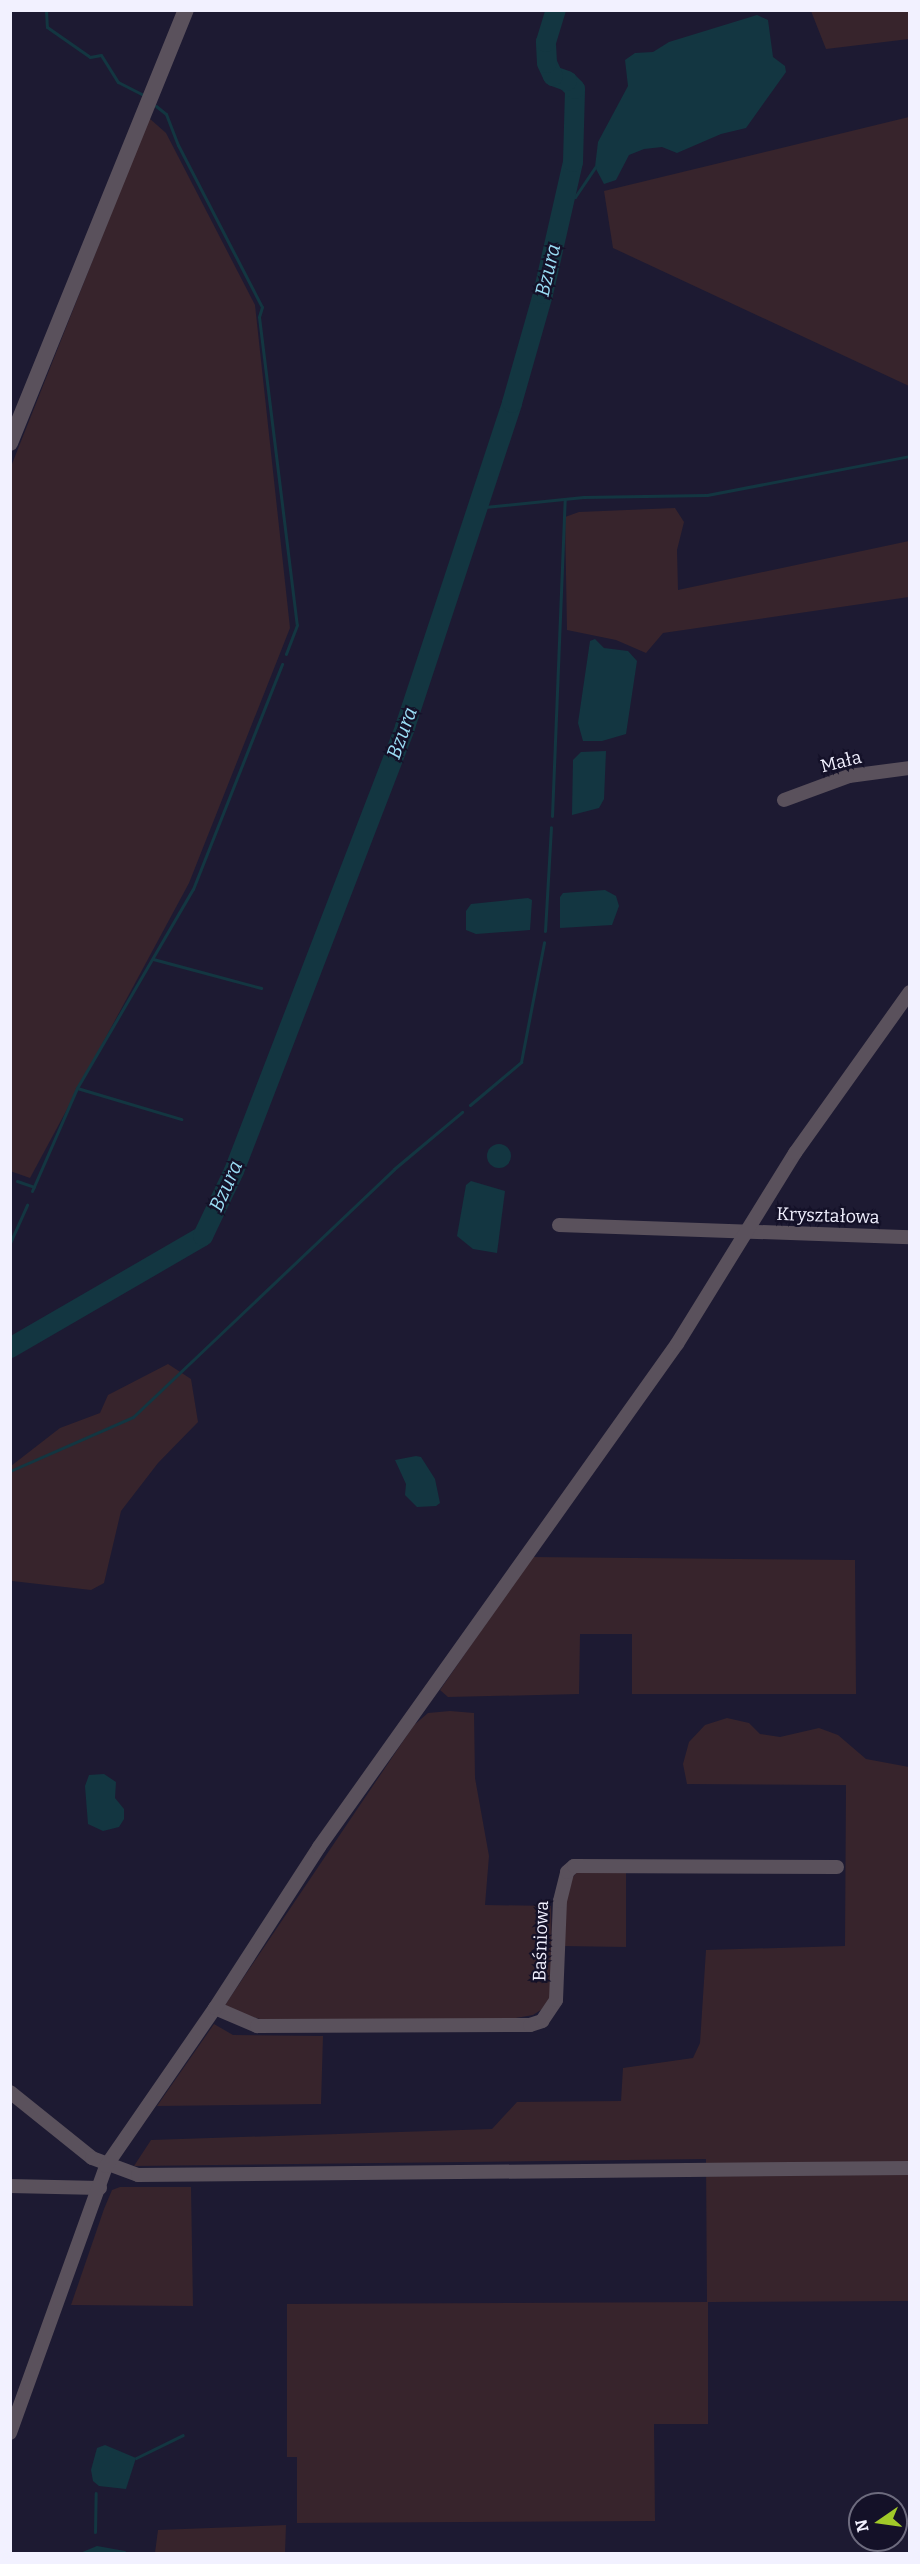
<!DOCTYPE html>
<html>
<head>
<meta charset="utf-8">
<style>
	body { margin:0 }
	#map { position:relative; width:920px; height:2564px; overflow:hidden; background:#1d1a32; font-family:Bitter,serif }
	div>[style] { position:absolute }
	.green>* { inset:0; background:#37242c }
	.water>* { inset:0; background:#133641 }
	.round { border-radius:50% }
	.stream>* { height:3px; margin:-1.5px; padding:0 1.5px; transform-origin:1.5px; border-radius:1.5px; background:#133641 }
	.river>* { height:20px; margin:-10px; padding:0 10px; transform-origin:10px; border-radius:10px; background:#133641 }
	.minor>* { height:14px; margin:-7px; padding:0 7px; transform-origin:7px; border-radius:7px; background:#5a515c }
	.tertiary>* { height:16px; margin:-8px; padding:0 8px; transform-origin:8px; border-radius:8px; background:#5a515c }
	span { translate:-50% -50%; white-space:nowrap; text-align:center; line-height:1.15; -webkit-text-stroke:4.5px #141128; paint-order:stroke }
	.street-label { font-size:18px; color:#f2f1ff }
	.water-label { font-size:20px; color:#9addf4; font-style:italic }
	.frame { position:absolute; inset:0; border:12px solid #f2f1ff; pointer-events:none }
	.north { position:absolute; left:848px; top:2492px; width:60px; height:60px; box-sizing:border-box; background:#141128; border:2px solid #6d6b7e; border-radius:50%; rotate:257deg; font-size:16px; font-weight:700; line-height:24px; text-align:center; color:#f2f1ff }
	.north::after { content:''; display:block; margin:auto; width:21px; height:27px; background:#a1c929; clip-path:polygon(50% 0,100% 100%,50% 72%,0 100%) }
</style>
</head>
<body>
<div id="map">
	<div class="green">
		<i style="clip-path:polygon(811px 11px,909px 11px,909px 39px,826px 49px)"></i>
		<i style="clip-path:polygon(909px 117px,909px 386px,613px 248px,604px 191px)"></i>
		<i style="clip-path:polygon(149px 118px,166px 133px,255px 305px,290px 628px,189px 883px,30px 1178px,10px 1171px,10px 469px)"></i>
		<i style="clip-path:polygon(675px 508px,684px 522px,677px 550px,678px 590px,909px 541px,909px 597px,663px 633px,646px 653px,616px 640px,567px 630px,565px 517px,579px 512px)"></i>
		<i style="clip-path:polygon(168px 1364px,191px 1379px,198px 1422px,158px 1463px,121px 1511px,104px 1583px,91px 1590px,12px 1581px,11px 1466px,60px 1428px,100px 1413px,108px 1395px)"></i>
		<i style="clip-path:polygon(532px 1557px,855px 1560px,856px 1694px,632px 1694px,632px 1634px,580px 1634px,579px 1694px,448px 1697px,440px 1690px)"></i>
		<i style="clip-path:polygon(450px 1711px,474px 1713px,475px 1778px,489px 1856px,485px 1905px,551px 1906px,553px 1992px,547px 2006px,533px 2015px,510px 2019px,264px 2020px,236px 2013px,225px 2005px,414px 1725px,428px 1713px)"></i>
		<i style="clip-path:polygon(727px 1718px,749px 1723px,760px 1734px,780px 1737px,819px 1728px,838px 1735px,866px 1759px,909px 1767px,909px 2301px,708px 2302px,708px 2424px,654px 2424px,655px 2521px,297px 2523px,297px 2457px,287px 2457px,287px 2304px,707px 2302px,706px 2159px,134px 2166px,151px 2140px,492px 2129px,517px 2102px,621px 2101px,623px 2068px,693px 2058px,700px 2043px,706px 1950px,845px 1946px,846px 1785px,687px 1784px,683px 1764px,689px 1742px,705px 1725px)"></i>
		<i style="clip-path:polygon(626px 1871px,626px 1947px,563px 1946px,563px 1909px,572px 1878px,577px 1872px)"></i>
		<i style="clip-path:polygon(214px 2024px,233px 2035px,323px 2036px,321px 2104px,157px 2106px)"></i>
		<i style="clip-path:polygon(120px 2187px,191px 2187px,193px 2306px,71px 2305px,104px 2209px,112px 2190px)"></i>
		<i style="clip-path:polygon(286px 2525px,285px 2553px,155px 2553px,158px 2530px)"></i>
	</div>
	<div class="water">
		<i style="clip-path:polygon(757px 15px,768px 20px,773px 57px,785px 66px,786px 72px,746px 128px,721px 134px,677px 153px,662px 147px,644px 149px,629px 155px,616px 180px,604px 184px,595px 167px,598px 142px,628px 86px,625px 60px,635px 53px,653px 52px,669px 42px)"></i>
		<i style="clip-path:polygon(595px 639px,604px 648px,628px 651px,637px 661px,626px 734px,602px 741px,583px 741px,578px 723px,590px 641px)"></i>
		<i style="clip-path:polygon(606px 751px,604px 799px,599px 808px,572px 815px,573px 760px,581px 752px)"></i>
		<i style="clip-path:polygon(605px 890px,616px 896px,619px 906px,612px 925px,560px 928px,560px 897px,563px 893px)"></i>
		<i style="clip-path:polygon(528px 898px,532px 900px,530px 930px,476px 934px,466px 930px,466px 911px,471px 904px)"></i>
		<i class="round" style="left:487px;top:1144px;width:24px;height:24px"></i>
		<i style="clip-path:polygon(471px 1181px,505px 1191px,497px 1253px,473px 1249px,457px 1236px,466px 1185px)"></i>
		<i style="clip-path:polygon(416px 1456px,421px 1457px,435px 1479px,440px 1503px,436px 1506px,417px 1507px,405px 1495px,406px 1484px,395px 1460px)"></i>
		<i style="clip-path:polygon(104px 1774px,116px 1782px,115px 1798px,124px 1809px,124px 1819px,119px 1827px,103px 1831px,88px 1824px,85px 1786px,89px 1775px)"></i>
		<i style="clip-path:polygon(105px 2445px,136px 2458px,126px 2489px,99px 2486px,93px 2481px,91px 2470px,97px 2448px)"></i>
		<i style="clip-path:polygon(97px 2546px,125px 2551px,128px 2553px,80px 2553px)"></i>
	</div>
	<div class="stream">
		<i style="left:46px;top:10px;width:17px;rotate:87deg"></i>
		<i style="left:47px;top:27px;width:52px;rotate:34.9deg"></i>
		<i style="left:90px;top:57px;width:11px;rotate:-10deg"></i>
		<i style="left:101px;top:55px;width:32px;rotate:58deg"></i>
		<i style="left:118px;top:82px;width:28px;rotate:27deg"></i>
		<i style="left:156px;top:106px;width:13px;rotate:39deg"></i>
		<i style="left:166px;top:114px;width:33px;rotate:69deg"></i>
		<i style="left:178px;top:145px;width:182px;rotate:62.6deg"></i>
		<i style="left:262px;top:307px;width:10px;rotate:107deg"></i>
		<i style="left:259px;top:317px;width:310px;rotate:83deg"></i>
		<i style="left:297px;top:625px;width:31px;rotate:111deg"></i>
		<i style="left:566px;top:199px;width:9px;rotate:-13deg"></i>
		<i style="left:575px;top:197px;width:36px;rotate:-56deg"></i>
		<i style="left:475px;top:508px;width:109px;rotate:-5.8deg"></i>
		<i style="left:583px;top:497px;width:124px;rotate:-0.9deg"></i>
		<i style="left:707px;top:495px;width:207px;rotate:-10.9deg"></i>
		<i style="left:552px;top:816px;width:317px;rotate:-87.7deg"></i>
		<i style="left:545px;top:931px;width:104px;rotate:-86.7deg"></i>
		<i style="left:153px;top:959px;width:112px;rotate:15deg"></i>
		<i style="left:77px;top:1088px;width:109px;rotate:16.6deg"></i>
		<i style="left:470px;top:1105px;width:67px;rotate:-40.1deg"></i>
		<i style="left:521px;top:1062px;width:122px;rotate:-79.1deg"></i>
		<i style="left:17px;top:1181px;width:18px;rotate:19deg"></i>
		<i style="left:32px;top:1191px;width:112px;rotate:-66.4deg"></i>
		<i style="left:77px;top:1088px;width:230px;rotate:-59.8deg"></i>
		<i style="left:193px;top:889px;width:242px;rotate:-68.4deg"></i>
		<i style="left:10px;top:1243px;width:42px;rotate:-65.9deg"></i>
		<i style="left:10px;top:1471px;width:134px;rotate:-23.7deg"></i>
		<i style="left:133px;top:1417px;width:360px;rotate:-43.5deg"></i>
		<i style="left:394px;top:1169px;width:89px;rotate:-40deg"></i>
		<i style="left:136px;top:2458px;width:52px;rotate:-26.1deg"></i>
		<i style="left:95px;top:2532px;width:39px;rotate:-89deg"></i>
	</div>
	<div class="river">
		<i style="left:10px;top:1348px;width:223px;rotate:-30.1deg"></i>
		<i style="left:203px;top:1236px;width:72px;rotate:-64.5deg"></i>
		<i style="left:234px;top:1171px;width:476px;rotate:-68.9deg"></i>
		<i style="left:405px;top:727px;width:341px;rotate:-71.7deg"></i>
		<i style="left:512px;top:403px;width:113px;rotate:-74.1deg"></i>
		<i style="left:543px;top:294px;width:135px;rotate:-77.2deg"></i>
		<i style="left:573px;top:162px;width:73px;rotate:-88.4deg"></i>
		<i style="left:575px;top:89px;width:11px;rotate:-135deg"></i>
		<i style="left:567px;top:81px;width:15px;rotate:-160deg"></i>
		<i style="left:553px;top:76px;width:14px;rotate:-115deg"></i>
		<i style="left:547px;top:63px;width:21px;rotate:-93deg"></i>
		<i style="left:546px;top:42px;width:34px;rotate:-73deg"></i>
	</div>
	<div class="minor">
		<i style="left:784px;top:800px;width:69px;rotate:-20.3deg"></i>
		<i style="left:849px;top:776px;width:62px;rotate:-7.5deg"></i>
		<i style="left:559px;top:1225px;width:351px;rotate:2deg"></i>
		<i style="left:215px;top:2008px;width:46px;rotate:23.2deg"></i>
		<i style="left:257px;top:2026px;width:273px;rotate:-0.2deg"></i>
		<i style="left:530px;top:2025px;width:13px;rotate:-18deg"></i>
		<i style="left:542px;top:2021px;width:25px;rotate:-56deg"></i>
		<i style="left:556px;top:2000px;width:99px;rotate:-87.7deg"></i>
		<i style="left:560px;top:1901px;width:30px;rotate:-76deg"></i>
		<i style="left:567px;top:1872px;width:9px;rotate:-41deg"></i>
		<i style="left:574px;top:1866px;width:263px;rotate:0.2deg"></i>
		<i style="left:10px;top:2092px;width:105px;rotate:38.8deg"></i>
		<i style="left:92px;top:2158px;width:49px;rotate:20.3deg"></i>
		<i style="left:138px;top:2175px;width:772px;rotate:-0.52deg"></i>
		<i style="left:10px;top:2186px;width:90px;rotate:1.3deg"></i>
		<i style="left:10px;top:2433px;width:284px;rotate:-70.2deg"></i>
		<i style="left:106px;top:2166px;width:192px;rotate:-55.4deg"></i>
		<i style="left:215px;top:2008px;width:192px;rotate:-57.1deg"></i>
		<i style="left:319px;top:1847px;width:617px;rotate:-54.56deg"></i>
		<i style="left:677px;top:1344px;width:225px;rotate:-58.3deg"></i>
		<i style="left:795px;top:1153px;width:198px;rotate:-54.5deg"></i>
	</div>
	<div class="tertiary">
		<i style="left:10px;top:443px;width:467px;rotate:-67.9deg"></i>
	</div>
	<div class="street-label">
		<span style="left:841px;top:762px;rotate:-14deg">Mała</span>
		<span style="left:828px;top:1216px;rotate:2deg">Kryształowa</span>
		<span style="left:541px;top:1941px;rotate:-88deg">Baśniowa</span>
	</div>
	<div class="water-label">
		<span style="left:548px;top:270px;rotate:-77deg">Bzura</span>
		<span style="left:402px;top:733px;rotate:-70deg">Bzura</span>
		<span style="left:226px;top:1186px;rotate:-66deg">Bzura</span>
	</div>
	<div class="frame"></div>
	<div class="north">N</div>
</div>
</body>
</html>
